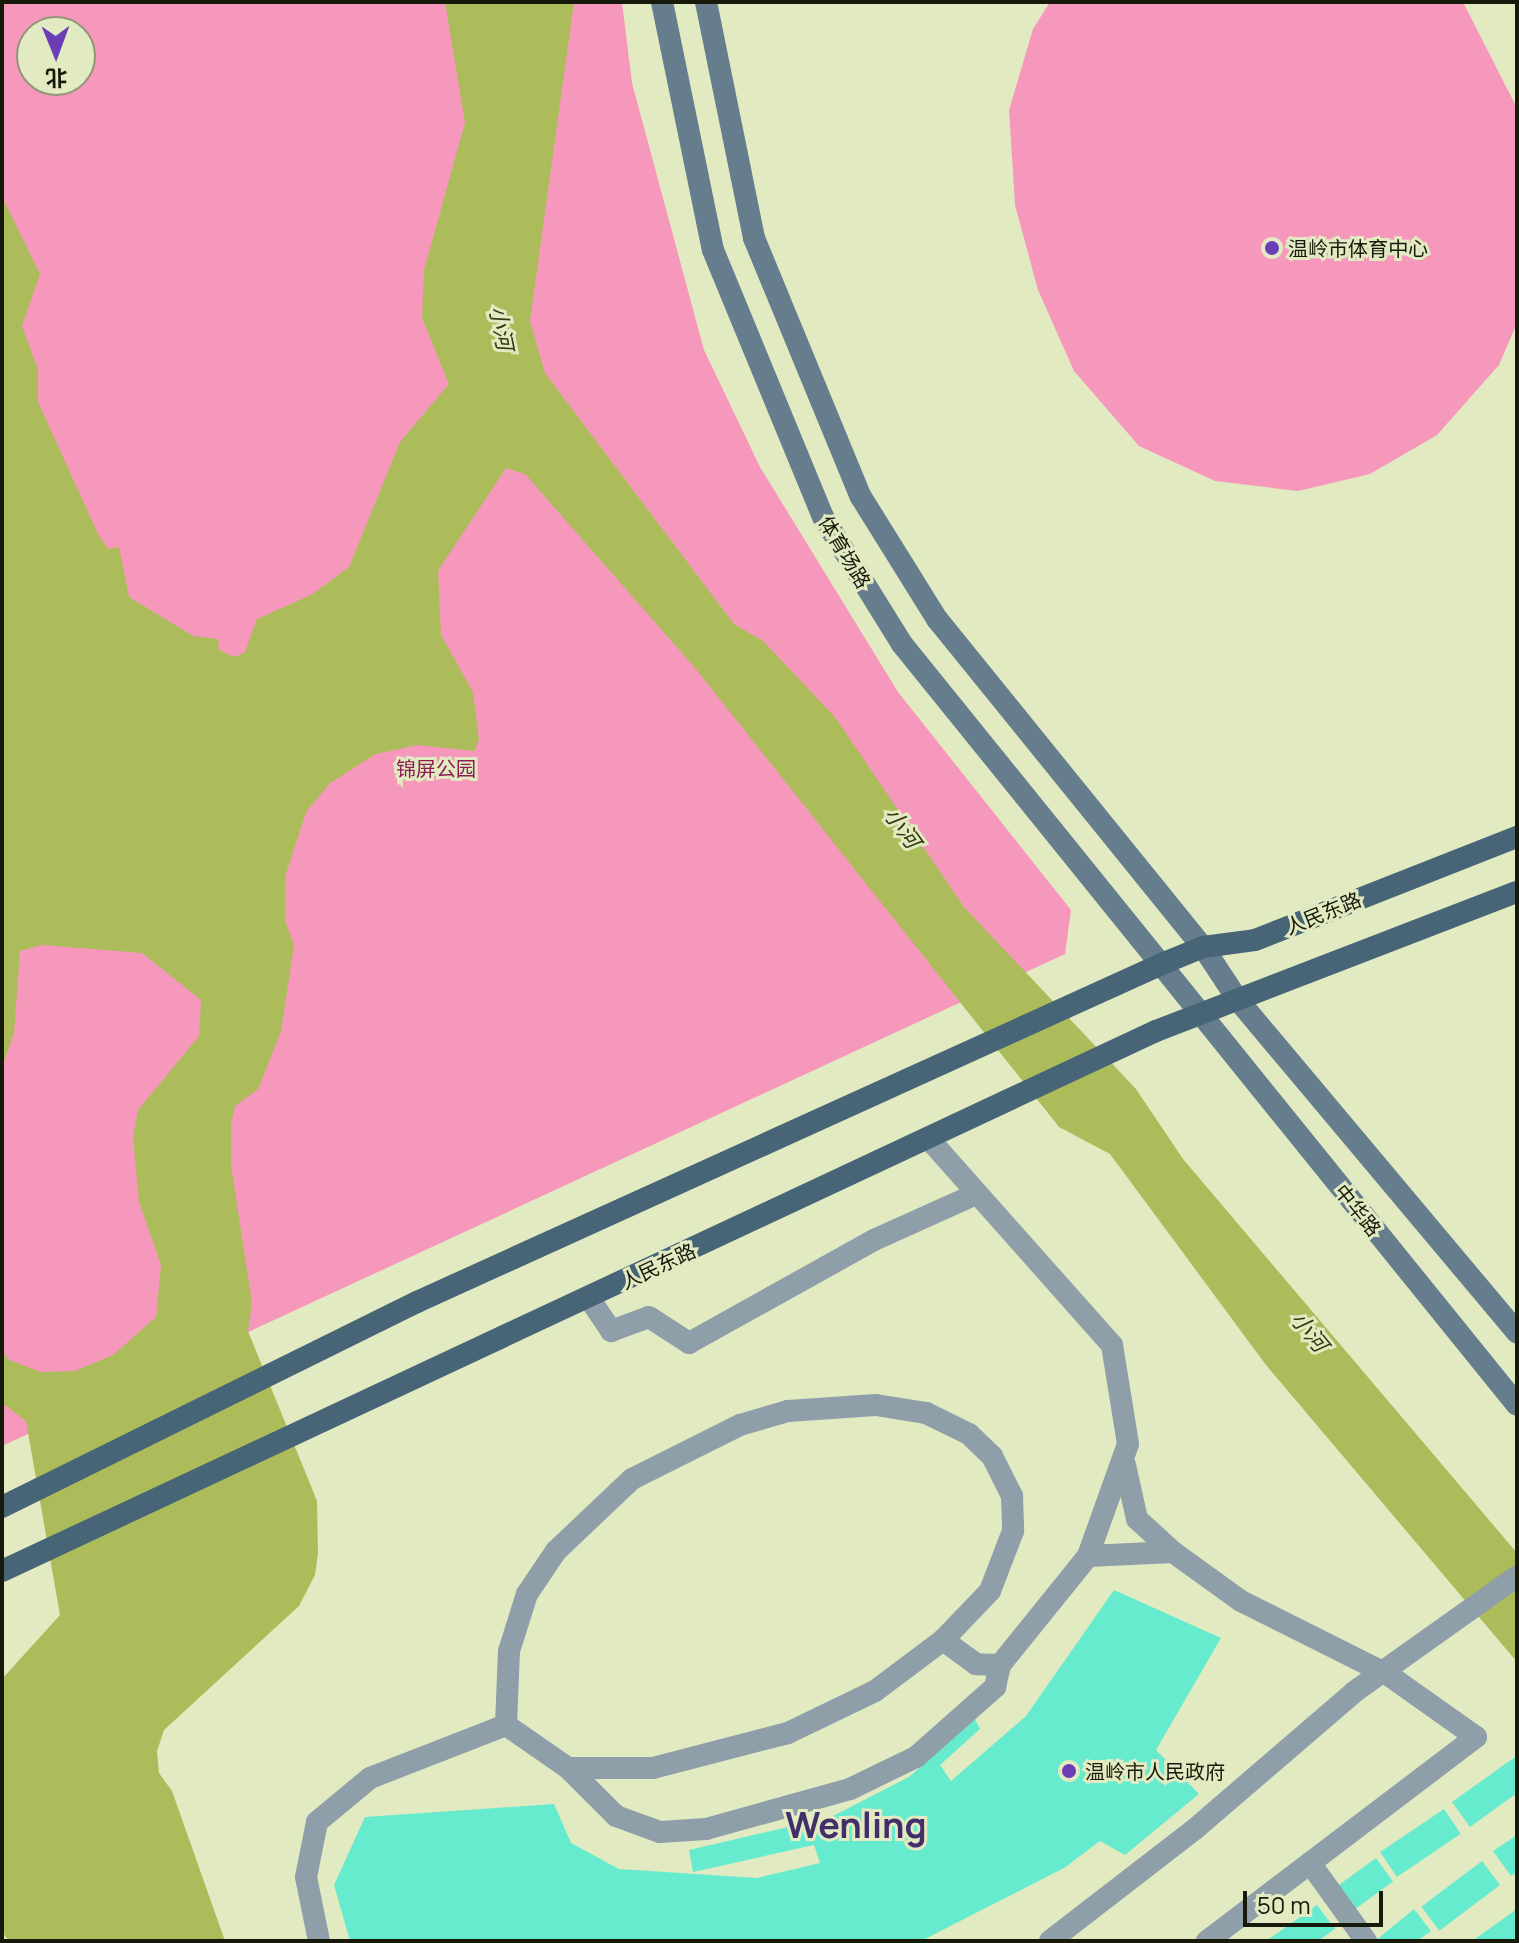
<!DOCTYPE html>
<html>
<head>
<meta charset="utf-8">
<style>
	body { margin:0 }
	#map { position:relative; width:1519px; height:1943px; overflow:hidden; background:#e2eac2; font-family:Manrope,"Noto Sans SC",sans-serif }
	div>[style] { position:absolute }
	.green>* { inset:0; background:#f698bb }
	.water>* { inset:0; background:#adbc5b }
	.building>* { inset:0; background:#67ebce; transform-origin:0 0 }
	.minor>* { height:22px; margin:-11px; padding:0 11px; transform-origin:11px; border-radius:11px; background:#8f9faa }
	.secondary>* { height:22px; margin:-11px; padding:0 11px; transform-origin:11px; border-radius:11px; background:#657d8d }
	.primary>* { height:22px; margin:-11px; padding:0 11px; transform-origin:11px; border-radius:11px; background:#476577 }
	.dots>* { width:22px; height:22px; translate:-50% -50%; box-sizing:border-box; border:4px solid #e2eac2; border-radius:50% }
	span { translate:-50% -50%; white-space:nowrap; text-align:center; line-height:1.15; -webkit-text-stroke:6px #e2eac2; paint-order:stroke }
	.poi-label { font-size:20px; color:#17190b }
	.left { translate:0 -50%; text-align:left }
	.street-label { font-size:20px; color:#17190b }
	.park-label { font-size:20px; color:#8d1d53 }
	.water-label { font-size:22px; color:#333910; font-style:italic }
	.town-label { font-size:36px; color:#422e69; font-weight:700 }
	.frame { position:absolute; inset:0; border:4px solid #17190b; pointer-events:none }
	.north { position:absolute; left:16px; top:16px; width:80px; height:80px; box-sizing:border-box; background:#e2eac2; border:2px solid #919679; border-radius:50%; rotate:179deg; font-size:22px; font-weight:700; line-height:32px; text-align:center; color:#17190b }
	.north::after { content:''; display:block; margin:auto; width:28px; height:36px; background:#6c3eb6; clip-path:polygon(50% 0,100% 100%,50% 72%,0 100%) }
	.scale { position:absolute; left:1243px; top:1891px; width:140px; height:36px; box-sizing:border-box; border:4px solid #17190b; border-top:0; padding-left:10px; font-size:24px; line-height:28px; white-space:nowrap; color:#17190b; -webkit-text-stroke:6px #e2eac2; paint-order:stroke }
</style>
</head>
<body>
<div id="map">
	<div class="green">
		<i style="clip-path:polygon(evenodd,2px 2px,622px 2px,632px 83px,704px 350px,760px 467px,898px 692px,1071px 910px,1065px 954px,2px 1446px,2px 2px,32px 32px,80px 32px,80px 80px,32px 80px,32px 32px)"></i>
		<i style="clip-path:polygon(1050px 2px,1463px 2px,1517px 108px,1517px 323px,1499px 365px,1437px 435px,1370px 474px,1298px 491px,1215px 481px,1139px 446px,1074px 371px,1038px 290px,1015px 205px,1009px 110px,1033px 29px)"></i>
	</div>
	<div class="water">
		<i style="clip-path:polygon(445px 2px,574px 2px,530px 321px,545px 373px,734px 624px,763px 641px,835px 717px,964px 907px,1136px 1089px,1183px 1159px,1517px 1553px,1517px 1662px,1266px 1365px,1110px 1154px,1059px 1127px,695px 668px,525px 474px,506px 468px,438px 571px,441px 635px,473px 692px,479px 740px,474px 751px,417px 745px,376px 754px,330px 783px,306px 812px,285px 877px,285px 920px,294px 946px,281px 1031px,258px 1089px,235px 1106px,231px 1125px,231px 1165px,252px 1303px,248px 1331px,317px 1501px,318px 1554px,315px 1575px,299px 1606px,164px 1730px,157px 1751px,159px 1773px,172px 1791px,225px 1941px,9px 1941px,2px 1932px,2px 1679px,60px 1615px,26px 1421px,2px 1403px,2px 1350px,9px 1360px,41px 1372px,75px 1371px,113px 1355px,156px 1317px,161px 1265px,139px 1202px,133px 1137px,138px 1110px,199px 1036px,201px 1000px,142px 953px,42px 945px,20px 951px,14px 1033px,2px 1068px,2px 197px,40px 274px,22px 326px,38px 370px,38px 402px,98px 534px,108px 549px,119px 547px,129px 597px,193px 636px,218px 639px,219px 650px,235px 657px,245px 652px,257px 619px,311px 595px,349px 567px,400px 442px,449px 384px,422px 318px,424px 270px,465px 123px)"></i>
	</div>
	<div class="building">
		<i style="clip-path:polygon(1114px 1590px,1221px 1638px,1156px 1750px,1199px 1794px,1125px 1855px,1100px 1841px,1064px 1868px,921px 1941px,350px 1941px,334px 1885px,365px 1817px,554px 1804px,571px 1843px,619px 1869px,757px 1878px,820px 1863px,814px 1845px,693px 1872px,689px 1850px,831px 1817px,909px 1777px,975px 1719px,980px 1729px,940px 1765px,951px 1781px,1026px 1716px)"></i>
		<i style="clip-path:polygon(1515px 1757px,1517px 1793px,1470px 1827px,1452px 1802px)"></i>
		<i style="left:1444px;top:1809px;width:30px;height:77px;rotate:56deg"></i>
		<i style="clip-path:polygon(1517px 1835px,1517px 1872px,1511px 1876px,1493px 1851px)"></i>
		<i style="left:1376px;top:1858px;width:29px;height:51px;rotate:54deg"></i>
		<i style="left:1482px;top:1861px;width:30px;height:76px;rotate:53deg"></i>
		<i style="clip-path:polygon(1317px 1905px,1335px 1929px,1318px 1941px,1266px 1941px)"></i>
		<i style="clip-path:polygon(1414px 1909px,1431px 1931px,1417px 1941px,1375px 1941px)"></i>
		<i style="clip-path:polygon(1517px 1909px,1517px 1941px,1472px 1941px)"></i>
	</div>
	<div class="minor">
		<i style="left:929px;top:1139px;width:276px;rotate:48.4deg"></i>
		<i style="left:1112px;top:1345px;width:100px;rotate:80.8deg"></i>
		<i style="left:1128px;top:1444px;width:119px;rotate:109.7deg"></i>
		<i style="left:1088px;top:1556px;width:140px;rotate:128.9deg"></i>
		<i style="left:1000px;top:1665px;width:24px;rotate:-178deg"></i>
		<i style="left:976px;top:1664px;width:41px;rotate:-144deg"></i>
		<i style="left:589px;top:1298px;width:40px;rotate:56deg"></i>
		<i style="left:611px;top:1331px;width:40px;rotate:-20.2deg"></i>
		<i style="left:649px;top:1317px;width:48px;rotate:33deg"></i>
		<i style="left:689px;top:1343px;width:212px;rotate:-29.1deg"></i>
		<i style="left:874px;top:1240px;width:112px;rotate:-24.3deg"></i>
		<i style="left:1125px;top:1465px;width:55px;rotate:77.5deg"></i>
		<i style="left:1137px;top:1519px;width:49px;rotate:42.5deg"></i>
		<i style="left:1173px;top:1552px;width:84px;rotate:35.8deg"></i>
		<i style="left:1241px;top:1601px;width:163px;rotate:26.6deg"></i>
		<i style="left:1387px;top:1674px;width:109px;rotate:35.3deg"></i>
		<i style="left:1476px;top:1737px;width:338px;rotate:142.8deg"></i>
		<i style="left:1088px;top:1556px;width:85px;rotate:-2.7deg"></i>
		<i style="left:506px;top:1725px;width:74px;rotate:-87.7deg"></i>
		<i style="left:509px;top:1651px;width:60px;rotate:-72.5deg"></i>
		<i style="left:527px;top:1594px;width:52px;rotate:-56deg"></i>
		<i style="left:556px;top:1551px;width:105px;rotate:-43.5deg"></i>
		<i style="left:632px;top:1479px;width:121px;rotate:-26.6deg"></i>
		<i style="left:740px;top:1425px;width:50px;rotate:-16.3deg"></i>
		<i style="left:788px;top:1411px;width:88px;rotate:-3.9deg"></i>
		<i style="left:876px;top:1405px;width:51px;rotate:9.1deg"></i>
		<i style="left:926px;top:1413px;width:48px;rotate:26deg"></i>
		<i style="left:969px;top:1434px;width:32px;rotate:44deg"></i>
		<i style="left:992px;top:1456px;width:45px;rotate:63.4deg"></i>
		<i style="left:1012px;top:1496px;width:35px;rotate:88deg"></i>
		<i style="left:1013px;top:1531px;width:64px;rotate:111deg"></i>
		<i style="left:990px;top:1591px;width:68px;rotate:133.8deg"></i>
		<i style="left:943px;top:1640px;width:85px;rotate:143.1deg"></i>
		<i style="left:875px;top:1691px;width:97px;rotate:154.2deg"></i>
		<i style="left:788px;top:1733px;width:139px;rotate:165.5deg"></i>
		<i style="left:653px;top:1768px;width:85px;rotate:180deg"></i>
		<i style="left:506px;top:1725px;width:75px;rotate:34.7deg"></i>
		<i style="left:568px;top:1768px;width:68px;rotate:45deg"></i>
		<i style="left:616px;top:1816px;width:47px;rotate:20deg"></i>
		<i style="left:660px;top:1832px;width:46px;rotate:-3.7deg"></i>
		<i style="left:706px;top:1829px;width:149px;rotate:-15.5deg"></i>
		<i style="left:850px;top:1789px;width:73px;rotate:-25.9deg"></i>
		<i style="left:916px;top:1757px;width:106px;rotate:-41.5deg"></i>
		<i style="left:995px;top:1687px;width:23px;rotate:-77deg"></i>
		<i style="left:1310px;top:1863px;width:96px;rotate:54.3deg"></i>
		<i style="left:319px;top:1941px;width:65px;rotate:-101.5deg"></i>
		<i style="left:306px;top:1877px;width:56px;rotate:-78.7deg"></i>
		<i style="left:317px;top:1822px;width:69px;rotate:-39.7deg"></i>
		<i style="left:370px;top:1778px;width:146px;rotate:-21.3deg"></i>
		<i style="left:1050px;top:1941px;width:183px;rotate:-37.7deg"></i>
		<i style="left:1195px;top:1829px;width:210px;rotate:-40.7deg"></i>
		<i style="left:1354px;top:1692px;width:200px;rotate:-35.4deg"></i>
	</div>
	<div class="secondary">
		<i style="left:662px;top:2px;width:253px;rotate:78.4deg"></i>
		<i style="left:713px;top:250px;width:289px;rotate:67.6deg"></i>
		<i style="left:823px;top:517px;width:150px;rotate:58.1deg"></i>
		<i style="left:902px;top:644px;width:978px;rotate:51.06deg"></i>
		<i style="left:706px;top:2px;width:241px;rotate:78.5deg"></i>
		<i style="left:754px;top:238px;width:280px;rotate:67.6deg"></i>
		<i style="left:861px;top:497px;width:144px;rotate:58.1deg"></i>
		<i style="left:937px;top:619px;width:422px;rotate:51deg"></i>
		<i style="left:1203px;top:947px;width:64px;rotate:56.6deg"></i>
		<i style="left:1238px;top:1000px;width:434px;rotate:50deg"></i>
	</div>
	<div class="primary">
		<i style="left:2px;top:1507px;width:463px;rotate:-26.3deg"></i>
		<i style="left:417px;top:1302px;width:820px;rotate:-24.41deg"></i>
		<i style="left:1164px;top:963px;width:42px;rotate:-22.3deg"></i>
		<i style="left:1203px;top:947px;width:52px;rotate:-7.7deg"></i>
		<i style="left:1255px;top:940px;width:282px;rotate:-21.5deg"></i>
		<i style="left:2px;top:1571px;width:1274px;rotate:-25.08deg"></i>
		<i style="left:1156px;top:1031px;width:387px;rotate:-21.1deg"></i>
	</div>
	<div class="dots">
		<i style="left:1272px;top:248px;background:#6c3eb6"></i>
		<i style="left:1069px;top:1771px;background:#6c3eb6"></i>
	</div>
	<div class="poi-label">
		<span class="left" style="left:1288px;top:248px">温岭市体育中心</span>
		<span class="left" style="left:1085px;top:1771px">温岭市人民政府</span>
	</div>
	<div class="street-label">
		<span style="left:845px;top:552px;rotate:59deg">体育场路</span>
		<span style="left:1323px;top:913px;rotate:-22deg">人民东路</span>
		<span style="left:1358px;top:1210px;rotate:51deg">中华路</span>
		<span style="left:658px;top:1266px;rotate:-25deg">人民东路</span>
	</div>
	<div class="park-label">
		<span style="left:436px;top:768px">锦屏公园</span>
	</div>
	<div class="water-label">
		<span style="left:501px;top:328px;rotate:79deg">小河</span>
		<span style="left:902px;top:828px;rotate:54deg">小河</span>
		<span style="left:1309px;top:1332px;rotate:51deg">小河</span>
	</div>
	<div class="town-label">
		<span style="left:856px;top:1825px">Wenling</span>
	</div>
	<div class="frame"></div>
	<div class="north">北</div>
	<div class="scale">50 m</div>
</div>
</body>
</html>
